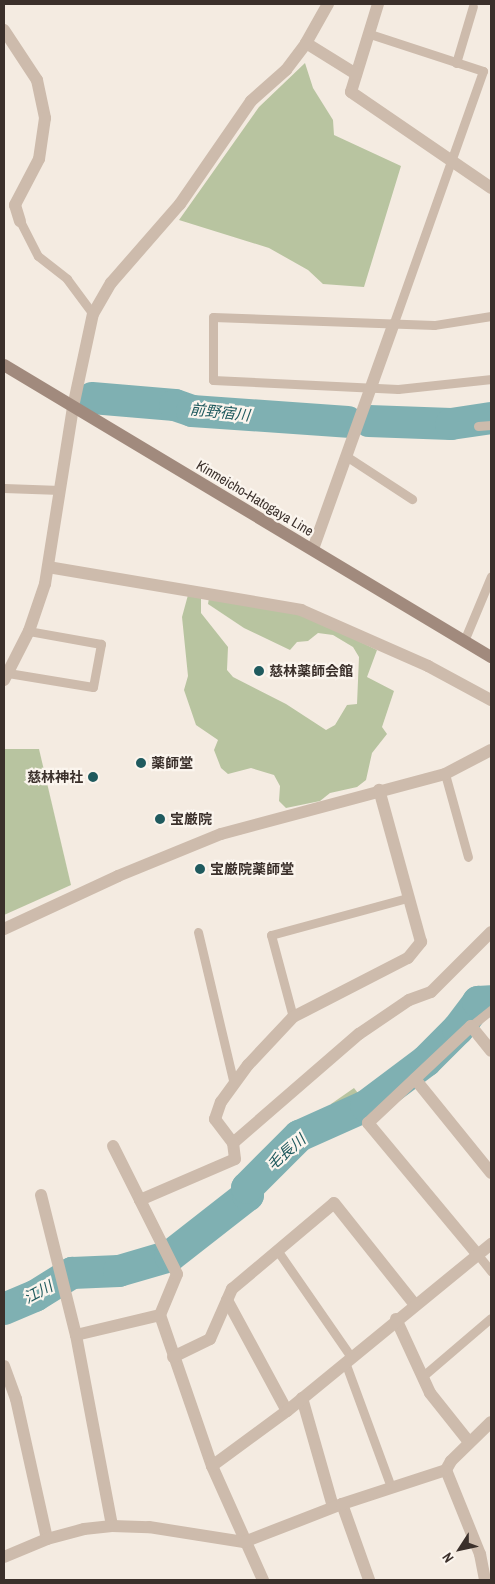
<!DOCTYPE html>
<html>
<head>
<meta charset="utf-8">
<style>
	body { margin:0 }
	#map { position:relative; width:495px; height:1584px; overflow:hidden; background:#f4ebe1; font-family:"Archivo Narrow","Noto Sans JP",sans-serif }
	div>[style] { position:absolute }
	.green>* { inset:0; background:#b8c4a0 }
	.river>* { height:32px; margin:-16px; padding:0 16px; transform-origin:16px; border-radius:16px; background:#7fb0b2 }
	.service>* { height:9px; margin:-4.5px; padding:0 4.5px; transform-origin:4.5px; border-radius:4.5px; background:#cdbbac }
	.minor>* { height:12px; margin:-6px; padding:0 6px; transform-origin:6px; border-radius:6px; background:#cdbbac }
	.secondary>* { height:12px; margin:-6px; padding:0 6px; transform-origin:6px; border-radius:6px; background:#a18a7d }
	.dots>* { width:14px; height:14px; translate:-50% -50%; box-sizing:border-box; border:2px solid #fbf5ee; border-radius:50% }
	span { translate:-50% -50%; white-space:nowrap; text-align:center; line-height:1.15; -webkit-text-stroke:4.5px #fbf5ee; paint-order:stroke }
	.street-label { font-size:14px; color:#3b302b }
	.poi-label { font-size:14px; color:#3b302b; font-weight:700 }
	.left { translate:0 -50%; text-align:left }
	.right { translate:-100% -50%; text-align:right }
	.water-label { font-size:15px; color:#1f5a5e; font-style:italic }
	.frame { position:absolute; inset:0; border:5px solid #3b302b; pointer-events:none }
	.north { position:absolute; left:435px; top:1524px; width:50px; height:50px; -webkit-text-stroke:4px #fbf5ee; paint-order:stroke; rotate:235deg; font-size:14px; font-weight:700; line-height:20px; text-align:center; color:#3b302b }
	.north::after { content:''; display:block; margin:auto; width:18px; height:22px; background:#3b302b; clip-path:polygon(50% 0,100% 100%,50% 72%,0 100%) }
</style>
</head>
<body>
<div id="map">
	<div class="green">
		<i style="clip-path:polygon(305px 63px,313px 88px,333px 120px,334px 135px,401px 166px,364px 287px,323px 284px,308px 270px,269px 248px,179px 220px,259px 107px)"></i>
		<i style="clip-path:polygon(188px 595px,201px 596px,201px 613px,228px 647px,227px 670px,233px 677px,286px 704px,326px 730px,335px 725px,347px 705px,357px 704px,359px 657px,353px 647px,333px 635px,318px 633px,308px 641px,297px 642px,290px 650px,244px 628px,208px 604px,209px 598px,306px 616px,377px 650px,367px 677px,394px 691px,382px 727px,387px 734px,372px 753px,366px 780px,357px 787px,330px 793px,320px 801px,286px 808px,279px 801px,280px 786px,274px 775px,251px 768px,228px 774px,221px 768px,214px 750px,218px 740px,196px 725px,184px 690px,188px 676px,182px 617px)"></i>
		<i style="clip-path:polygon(4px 749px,39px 749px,71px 885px,4px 915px)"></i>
		<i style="clip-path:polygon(354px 1088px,364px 1101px,339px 1114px,331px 1104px)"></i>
	</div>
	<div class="river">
		<i style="left:92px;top:398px;width:83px;rotate:4.8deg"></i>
		<i style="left:175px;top:405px;width:18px;rotate:19deg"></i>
		<i style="left:192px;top:411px;width:156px;rotate:4deg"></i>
		<i style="left:369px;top:421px;width:82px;rotate:2.1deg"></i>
		<i style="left:451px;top:424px;width:40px;rotate:-8.5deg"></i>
		<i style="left:4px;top:1309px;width:34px;rotate:-23deg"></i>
		<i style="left:35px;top:1296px;width:44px;rotate:-31.9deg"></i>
		<i style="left:72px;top:1273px;width:47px;rotate:-2.4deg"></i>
		<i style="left:119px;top:1271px;width:53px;rotate:-16.4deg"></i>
		<i style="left:170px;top:1256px;width:99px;rotate:-38deg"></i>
		<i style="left:248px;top:1195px;width:7px;rotate:-98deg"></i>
		<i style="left:247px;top:1188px;width:74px;rotate:-45deg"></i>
		<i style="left:299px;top:1136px;width:73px;rotate:-24.1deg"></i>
		<i style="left:366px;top:1106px;width:75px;rotate:-36.9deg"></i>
		<i style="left:426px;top:1061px;width:45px;rotate:-45deg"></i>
		<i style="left:458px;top:1029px;width:34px;rotate:-53deg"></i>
		<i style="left:478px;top:1002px;width:13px;rotate:-4deg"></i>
	</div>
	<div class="service">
		<i style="left:370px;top:34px;width:119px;rotate:18.1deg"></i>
		<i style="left:483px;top:71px;width:269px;rotate:109.5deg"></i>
		<i style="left:456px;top:63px;width:59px;rotate:-73.4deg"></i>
		<i style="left:20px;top:221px;width:39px;rotate:63deg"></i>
		<i style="left:38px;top:256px;width:37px;rotate:38deg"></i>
		<i style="left:67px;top:279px;width:44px;rotate:53.4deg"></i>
		<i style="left:491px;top:316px;width:58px;rotate:171deg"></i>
		<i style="left:434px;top:325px;width:221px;rotate:-177.9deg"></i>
		<i style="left:213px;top:317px;width:63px;rotate:90deg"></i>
		<i style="left:213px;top:380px;width:185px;rotate:2.8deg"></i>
		<i style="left:398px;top:389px;width:94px;rotate:-6.1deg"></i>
		<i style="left:478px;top:426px;width:13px;rotate:-4deg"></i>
		<i style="left:346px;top:456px;width:79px;rotate:33.1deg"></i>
		<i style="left:4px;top:488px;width:56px;rotate:2deg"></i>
		<i style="left:464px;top:641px;width:70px;rotate:-67.4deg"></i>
		<i style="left:8px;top:673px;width:86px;rotate:9.4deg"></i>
		<i style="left:93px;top:687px;width:44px;rotate:-79.5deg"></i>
		<i style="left:101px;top:644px;width:73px;rotate:-169.8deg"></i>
		<i style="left:445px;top:774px;width:86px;rotate:74.5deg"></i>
		<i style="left:198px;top:932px;width:156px;rotate:76.7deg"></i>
		<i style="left:293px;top:1017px;width:85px;rotate:-105deg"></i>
		<i style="left:271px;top:935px;width:141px;rotate:-15.2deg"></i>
		<i style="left:471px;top:1026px;width:26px;rotate:-39deg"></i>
		<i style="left:277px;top:1250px;width:130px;rotate:55.3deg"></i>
		<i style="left:478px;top:1255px;width:21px;rotate:51deg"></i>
		<i style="left:345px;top:1362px;width:133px;rotate:69.8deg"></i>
		<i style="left:423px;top:1376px;width:89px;rotate:-40.5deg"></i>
	</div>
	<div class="minor">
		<i style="left:378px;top:4px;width:92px;rotate:107.1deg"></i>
		<i style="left:351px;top:92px;width:170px;rotate:34.4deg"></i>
		<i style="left:4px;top:30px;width:60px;rotate:56.6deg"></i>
		<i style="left:37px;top:80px;width:39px;rotate:78deg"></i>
		<i style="left:45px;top:118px;width:41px;rotate:98.3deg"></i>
		<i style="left:39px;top:159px;width:52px;rotate:117.6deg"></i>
		<i style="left:15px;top:205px;width:17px;rotate:73deg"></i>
		<i style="left:306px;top:43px;width:59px;rotate:31.8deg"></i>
		<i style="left:313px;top:549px;width:238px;rotate:-70.3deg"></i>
		<i style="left:48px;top:567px;width:257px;rotate:9.6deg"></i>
		<i style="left:301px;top:610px;width:139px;rotate:23.8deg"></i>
		<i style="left:428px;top:666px;width:72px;rotate:28.4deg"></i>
		<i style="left:4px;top:680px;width:55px;rotate:-63deg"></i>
		<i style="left:29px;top:631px;width:50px;rotate:-71.2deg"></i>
		<i style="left:45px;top:584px;width:179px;rotate:-81deg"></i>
		<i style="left:73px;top:407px;width:95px;rotate:-77.9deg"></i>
		<i style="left:93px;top:314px;width:36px;rotate:-60deg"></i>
		<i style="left:111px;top:283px;width:105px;rotate:-48.9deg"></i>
		<i style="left:180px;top:204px;width:125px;rotate:-55.4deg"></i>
		<i style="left:251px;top:101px;width:47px;rotate:-41.5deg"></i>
		<i style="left:286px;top:70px;width:34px;rotate:-53deg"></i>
		<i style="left:306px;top:43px;width:45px;rotate:-60.6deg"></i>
		<i style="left:4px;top:929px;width:126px;rotate:-24.9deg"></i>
		<i style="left:118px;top:876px;width:111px;rotate:-22.2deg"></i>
		<i style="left:221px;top:834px;width:232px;rotate:-15deg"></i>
		<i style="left:445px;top:774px;width:52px;rotate:-27.6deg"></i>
		<i style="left:415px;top:1079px;width:121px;rotate:51deg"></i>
		<i style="left:233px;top:1143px;width:167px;rotate:-40.9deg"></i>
		<i style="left:359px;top:1034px;width:60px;rotate:-34.2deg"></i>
		<i style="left:409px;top:1000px;width:23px;rotate:-20deg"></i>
		<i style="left:431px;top:992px;width:85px;rotate:-45deg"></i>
		<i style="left:113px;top:1146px;width:60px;rotate:63.4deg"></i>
		<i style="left:41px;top:1195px;width:144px;rotate:76deg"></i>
		<i style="left:76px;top:1335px;width:194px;rotate:79.3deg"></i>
		<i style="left:478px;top:1255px;width:172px;rotate:-129.8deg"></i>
		<i style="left:368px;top:1123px;width:141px;rotate:-43.3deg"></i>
		<i style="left:471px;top:1026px;width:32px;rotate:51deg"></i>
		<i style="left:227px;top:1300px;width:126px;rotate:61.6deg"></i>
		<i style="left:160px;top:1315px;width:160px;rotate:71deg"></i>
		<i style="left:212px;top:1466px;width:125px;rotate:65.9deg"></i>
		<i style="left:396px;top:1319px;width:81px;rotate:65.3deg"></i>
		<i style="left:430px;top:1393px;width:63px;rotate:51.5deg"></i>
		<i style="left:76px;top:1335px;width:86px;rotate:-13.4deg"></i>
		<i style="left:160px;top:1315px;width:44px;rotate:-67.5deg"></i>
		<i style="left:177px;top:1274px;width:83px;rotate:-116.6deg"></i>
		<i style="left:140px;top:1200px;width:103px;rotate:-23.3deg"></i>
		<i style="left:235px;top:1159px;width:16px;rotate:-97deg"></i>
		<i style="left:233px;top:1143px;width:30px;rotate:-127deg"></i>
		<i style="left:215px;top:1119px;width:18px;rotate:-71deg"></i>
		<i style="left:221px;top:1102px;width:46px;rotate:-53.9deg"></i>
		<i style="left:248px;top:1065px;width:66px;rotate:-46.8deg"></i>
		<i style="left:293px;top:1017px;width:129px;rotate:-27.2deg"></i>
		<i style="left:408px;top:958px;width:21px;rotate:-51deg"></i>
		<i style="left:421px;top:942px;width:158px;rotate:-105.4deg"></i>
		<i style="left:173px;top:1357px;width:41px;rotate:-25.9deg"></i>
		<i style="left:210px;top:1339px;width:55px;rotate:-66.3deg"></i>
		<i style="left:232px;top:1289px;width:133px;rotate:-40.1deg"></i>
		<i style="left:334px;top:1203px;width:130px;rotate:51.5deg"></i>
		<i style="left:4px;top:1366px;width:35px;rotate:70deg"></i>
		<i style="left:16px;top:1399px;width:143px;rotate:77.5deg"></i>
		<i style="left:302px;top:1398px;width:113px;rotate:74.1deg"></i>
		<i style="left:212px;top:1466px;width:93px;rotate:-36.3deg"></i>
		<i style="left:287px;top:1411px;width:264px;rotate:-39.3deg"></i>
		<i style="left:446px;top:1470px;width:91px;rotate:68deg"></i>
		<i style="left:480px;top:1554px;width:26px;rotate:79deg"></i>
		<i style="left:342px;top:1504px;width:81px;rotate:70.4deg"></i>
		<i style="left:4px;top:1557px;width:47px;rotate:-22.7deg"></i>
		<i style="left:47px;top:1539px;width:38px;rotate:-15deg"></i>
		<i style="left:84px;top:1529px;width:28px;rotate:-6deg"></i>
		<i style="left:112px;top:1526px;width:37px;rotate:2deg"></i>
		<i style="left:149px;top:1527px;width:96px;rotate:9deg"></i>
		<i style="left:244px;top:1542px;width:105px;rotate:-21.2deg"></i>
		<i style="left:342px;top:1504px;width:109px;rotate:-18.1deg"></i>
		<i style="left:446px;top:1470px;width:10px;rotate:-61deg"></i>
		<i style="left:451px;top:1461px;width:56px;rotate:-44.3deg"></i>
	</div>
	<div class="secondary">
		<i style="left:4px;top:365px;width:568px;rotate:30.95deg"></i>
	</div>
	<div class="dots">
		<i style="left:259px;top:671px;background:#1f5a5e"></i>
		<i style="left:141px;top:763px;background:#1f5a5e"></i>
		<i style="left:93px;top:777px;background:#1f5a5e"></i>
		<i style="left:160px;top:819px;background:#1f5a5e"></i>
		<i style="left:200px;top:869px;background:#1f5a5e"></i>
	</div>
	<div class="street-label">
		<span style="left:255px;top:498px;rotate:31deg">Kinmeicho-Hatogaya Line</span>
	</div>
	<div class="poi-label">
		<span class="left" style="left:269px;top:671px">慈林薬師会館</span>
		<span class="left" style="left:151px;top:763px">薬師堂</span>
		<span class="right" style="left:83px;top:777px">慈林神社</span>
		<span class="left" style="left:170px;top:819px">宝厳院</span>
		<span class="left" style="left:210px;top:869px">宝厳院薬師堂</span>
	</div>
	<div class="water-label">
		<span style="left:220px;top:412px;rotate:6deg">前野宿川</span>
		<span style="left:286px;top:1152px;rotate:-41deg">毛長川</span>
		<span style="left:38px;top:1292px;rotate:-28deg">江川</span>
	</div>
	<div class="frame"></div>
	<div class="north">N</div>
</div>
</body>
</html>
